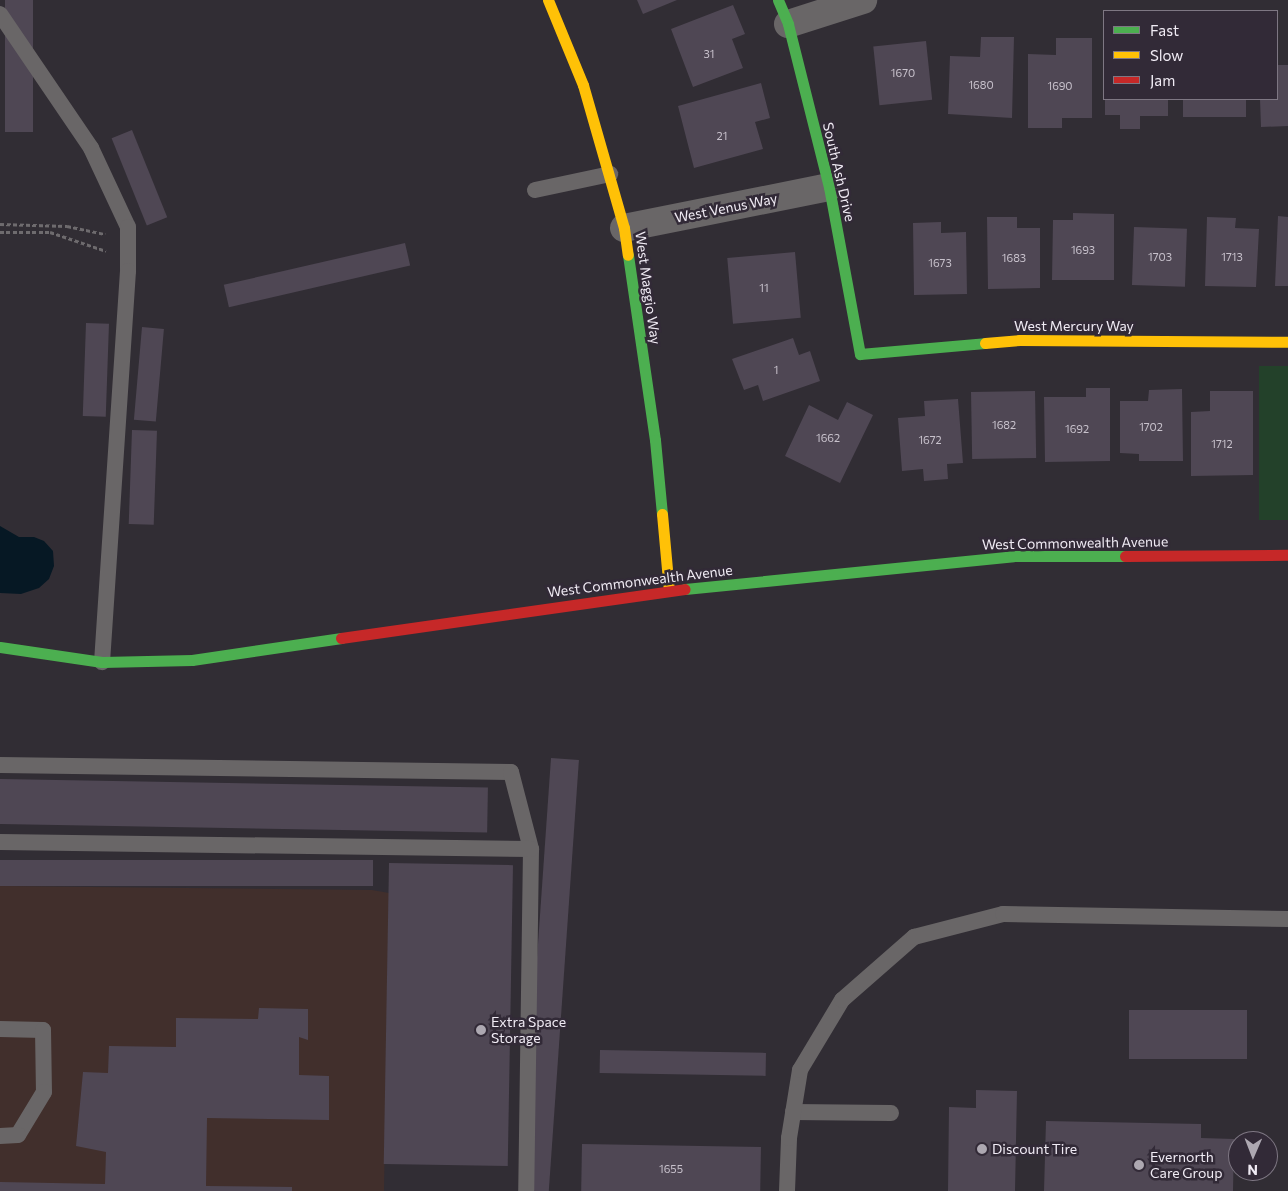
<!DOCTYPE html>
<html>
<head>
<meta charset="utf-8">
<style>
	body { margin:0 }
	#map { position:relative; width:1288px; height:1191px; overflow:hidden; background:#312d34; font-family:Commissioner,sans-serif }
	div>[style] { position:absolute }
	.medical>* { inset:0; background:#412f2c }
	.green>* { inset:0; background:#23412a; transform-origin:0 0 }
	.water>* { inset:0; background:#061824 }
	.building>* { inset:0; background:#4f4754; transform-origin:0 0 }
	.path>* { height:3px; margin-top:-1.5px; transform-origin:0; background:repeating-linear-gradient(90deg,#6e6b6e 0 4px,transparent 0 6.5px) }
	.lane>* { height:16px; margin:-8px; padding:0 8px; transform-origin:8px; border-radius:8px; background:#696667 }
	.street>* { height:28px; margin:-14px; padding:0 14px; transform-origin:14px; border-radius:14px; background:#696667 }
	.fast>* { height:11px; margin:-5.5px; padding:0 5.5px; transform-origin:5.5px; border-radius:5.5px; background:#4caf50 }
	.slow>* { height:11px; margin:-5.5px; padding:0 5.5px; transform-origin:5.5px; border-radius:5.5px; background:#ffc107 }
	.jam>* { height:11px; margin:-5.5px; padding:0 5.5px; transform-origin:5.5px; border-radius:5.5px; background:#c62828 }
	.dots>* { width:14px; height:14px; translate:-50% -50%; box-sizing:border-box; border:2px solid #322a37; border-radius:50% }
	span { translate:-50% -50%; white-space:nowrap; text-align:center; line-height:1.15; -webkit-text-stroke:5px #322a37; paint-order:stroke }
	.number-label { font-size:11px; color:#c8c2cc }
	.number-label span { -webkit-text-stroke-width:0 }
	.street-label { font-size:14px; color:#f0ebf4 }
	.poi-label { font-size:14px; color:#f0ebf4 }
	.left { translate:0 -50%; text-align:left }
	.legend { position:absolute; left:1103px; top:10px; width:175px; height:90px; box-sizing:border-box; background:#322a37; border:1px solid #7e7783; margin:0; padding:6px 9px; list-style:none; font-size:15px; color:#f0ebf4 }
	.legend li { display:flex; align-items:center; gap:10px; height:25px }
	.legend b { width:25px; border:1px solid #7e7783 }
	.north { position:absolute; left:1228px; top:1131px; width:50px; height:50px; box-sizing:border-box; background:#322a37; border:1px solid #7e7783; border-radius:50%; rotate:181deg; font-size:14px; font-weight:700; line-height:20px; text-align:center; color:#f0ebf4 }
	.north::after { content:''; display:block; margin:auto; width:18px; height:22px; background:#ada8b1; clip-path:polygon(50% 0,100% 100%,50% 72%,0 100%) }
</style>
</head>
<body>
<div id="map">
	<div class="medical">
		<i style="clip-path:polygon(0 886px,372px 890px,389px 893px,384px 1191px,0 1191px)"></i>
	</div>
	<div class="green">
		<i style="left:1259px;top:366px;width:29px;height:154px"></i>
	</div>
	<div class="water">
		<i style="clip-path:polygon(0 526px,19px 537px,34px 537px,44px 541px,53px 551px,54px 566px,49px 579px,39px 588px,21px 594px,0 593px)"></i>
	</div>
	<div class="building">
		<i style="left:5px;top:0;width:28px;height:132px"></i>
		<i style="clip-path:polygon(637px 0,677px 0,643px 14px)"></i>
		<i style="clip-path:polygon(733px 5px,745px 34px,732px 39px,743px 68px,693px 87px,671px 29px)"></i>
		<i style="clip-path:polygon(981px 37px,1014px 37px,1012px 118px,948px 114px,950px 56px,980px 57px)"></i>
		<i style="clip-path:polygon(1056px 38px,1092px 38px,1092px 118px,1062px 118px,1062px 128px,1028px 128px,1028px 54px,1056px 55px)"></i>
		<i style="left:926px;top:41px;width:59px;height:53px;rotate:84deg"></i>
		<i style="clip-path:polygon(1277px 65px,1288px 65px,1288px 126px,1261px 127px,1260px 99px,1277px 99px)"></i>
		<i style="clip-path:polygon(761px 83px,770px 118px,755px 122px,763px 149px,694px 168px,678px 106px)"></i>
		<i style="clip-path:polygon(1105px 99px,1168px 99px,1168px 116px,1140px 116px,1140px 129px,1120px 129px,1120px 115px,1105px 115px)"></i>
		<i style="left:1183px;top:99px;width:63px;height:18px"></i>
		<i style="left:132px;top:130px;width:94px;height:22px;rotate:68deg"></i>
		<i style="clip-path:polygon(1073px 213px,1114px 214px,1114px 280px,1052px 280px,1053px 220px,1073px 220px)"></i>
		<i style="clip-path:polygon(1278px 216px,1288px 217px,1288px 286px,1275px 286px)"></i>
		<i style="clip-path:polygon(987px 217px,1017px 217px,1017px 228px,1040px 228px,1040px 288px,988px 289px)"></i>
		<i style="clip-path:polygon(1207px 217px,1236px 218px,1235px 228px,1259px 229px,1256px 287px,1205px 286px)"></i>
		<i style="clip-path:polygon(941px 222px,941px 233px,966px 232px,967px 294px,914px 295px,913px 223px)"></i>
		<i style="left:1134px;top:227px;width:53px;height:58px;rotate:2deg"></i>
		<i style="left:405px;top:243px;width:23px;height:186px;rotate:77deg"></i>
		<i style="left:795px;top:252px;width:66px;height:68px;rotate:85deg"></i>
		<i style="left:86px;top:323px;width:23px;height:93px;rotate:2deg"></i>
		<i style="left:142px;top:327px;width:22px;height:93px;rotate:5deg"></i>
		<i style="clip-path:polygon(793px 338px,799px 355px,810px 351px,820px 381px,763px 401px,758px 385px,744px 390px,732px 359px)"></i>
		<i style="clip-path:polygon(1086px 388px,1110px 388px,1110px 461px,1045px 462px,1044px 397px,1086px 397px)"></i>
		<i style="clip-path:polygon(1182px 389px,1183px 461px,1139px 461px,1139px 454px,1120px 453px,1120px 401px,1148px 401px,1149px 390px)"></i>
		<i style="left:1035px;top:391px;width:67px;height:64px;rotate:89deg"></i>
		<i style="clip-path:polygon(1210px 391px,1253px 391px,1253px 475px,1191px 476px,1191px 412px,1210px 411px)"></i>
		<i style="clip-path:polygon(958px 399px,963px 463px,947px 464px,948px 479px,924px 481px,923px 469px,902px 471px,898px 418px,925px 416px,924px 401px)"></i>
		<i style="clip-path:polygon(847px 402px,873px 415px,840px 483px,785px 456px,809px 405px,838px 420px)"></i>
		<i style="left:132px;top:430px;width:25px;height:94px;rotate:2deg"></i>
		<i style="left:551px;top:758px;width:28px;height:433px;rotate:4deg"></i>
		<i style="left:0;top:779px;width:488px;height:45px;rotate:1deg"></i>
		<i style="left:0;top:860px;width:373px;height:26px"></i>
		<i style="left:389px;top:863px;width:124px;height:301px;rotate:1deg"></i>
		<i style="clip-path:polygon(259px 1008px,308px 1009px,308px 1040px,299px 1037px,299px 1075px,329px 1076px,329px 1120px,207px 1118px,206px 1186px,292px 1187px,292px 1191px,0 1191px,0 1182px,105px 1184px,106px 1152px,76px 1146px,83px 1072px,108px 1073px,109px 1046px,176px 1047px,176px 1018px,258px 1019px)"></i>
		<i style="left:1129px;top:1010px;width:118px;height:49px"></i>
		<i style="left:600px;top:1050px;width:166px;height:23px;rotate:1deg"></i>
		<i style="clip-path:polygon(976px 1090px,1017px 1091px,1015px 1191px,948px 1191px,949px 1107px,976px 1108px)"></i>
		<i style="clip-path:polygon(1046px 1121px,1201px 1124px,1201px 1138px,1234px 1139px,1233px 1191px,1044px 1191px)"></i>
		<i style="left:582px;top:1144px;width:179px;height:47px;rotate:1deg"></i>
	</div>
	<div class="path">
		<i style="left:0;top:224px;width:67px;rotate:1.7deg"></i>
		<i style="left:67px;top:226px;width:39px;rotate:12deg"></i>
		<i style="left:0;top:232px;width:50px"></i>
		<i style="left:50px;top:232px;width:59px;rotate:18.7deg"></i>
	</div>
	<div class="lane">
		<i style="left:0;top:14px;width:162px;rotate:55.8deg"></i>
		<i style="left:91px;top:148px;width:87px;rotate:64.9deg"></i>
		<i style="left:128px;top:227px;width:44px;rotate:90deg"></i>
		<i style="left:128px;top:271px;width:392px;rotate:93.8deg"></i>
		<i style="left:535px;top:190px;width:77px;rotate:-12deg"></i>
		<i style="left:0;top:765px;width:511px;rotate:0.78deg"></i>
		<i style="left:511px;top:772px;width:80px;rotate:75.4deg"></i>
		<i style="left:531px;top:849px;width:342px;rotate:90.8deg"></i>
		<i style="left:0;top:842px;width:531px;rotate:0.76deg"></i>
		<i style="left:0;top:1029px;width:43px;rotate:1.3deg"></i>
		<i style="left:43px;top:1030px;width:62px;rotate:89.1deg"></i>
		<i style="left:44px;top:1092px;width:50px;rotate:121.2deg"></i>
		<i style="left:18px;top:1135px;width:18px;rotate:177deg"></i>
		<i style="left:793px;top:1112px;width:98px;rotate:0.6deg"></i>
		<i style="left:787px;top:1191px;width:53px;rotate:-87.8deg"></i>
		<i style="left:789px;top:1138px;width:69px;rotate:-80.8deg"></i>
		<i style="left:800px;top:1070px;width:82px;rotate:-59deg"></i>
		<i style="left:842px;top:1000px;width:96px;rotate:-41.2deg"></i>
		<i style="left:914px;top:937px;width:92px;rotate:-14.5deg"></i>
		<i style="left:1003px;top:914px;width:285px;rotate:1deg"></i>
	</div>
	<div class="street">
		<i style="left:788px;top:24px;width:79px;rotate:-17.7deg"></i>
		<i style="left:624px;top:228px;width:209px;rotate:-11.3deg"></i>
	</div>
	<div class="fast">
		<i style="left:778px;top:0;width:26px;rotate:67deg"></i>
		<i style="left:788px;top:24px;width:168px;rotate:75.9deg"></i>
		<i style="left:829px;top:187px;width:170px;rotate:79.5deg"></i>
		<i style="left:860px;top:354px;width:125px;rotate:-5deg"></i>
		<i style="left:628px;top:255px;width:187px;rotate:81.7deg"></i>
		<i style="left:655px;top:440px;width:74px;rotate:84.6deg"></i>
		<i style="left:685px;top:589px;width:330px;rotate:-5.7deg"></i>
		<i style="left:1013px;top:556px;width:112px"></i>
		<i style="left:0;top:647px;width:103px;rotate:8.4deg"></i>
		<i style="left:102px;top:662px;width:90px;rotate:-1.3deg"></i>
		<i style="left:192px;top:660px;width:151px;rotate:-8.4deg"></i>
	</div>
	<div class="slow">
		<i style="left:548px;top:0;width:92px;rotate:67.6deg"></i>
		<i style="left:583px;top:85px;width:149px;rotate:74deg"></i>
		<i style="left:624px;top:228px;width:27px;rotate:82deg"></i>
		<i style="left:985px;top:343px;width:35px;rotate:-5deg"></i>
		<i style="left:1020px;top:340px;width:268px;rotate:0.4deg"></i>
		<i style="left:662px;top:514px;width:77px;rotate:84.8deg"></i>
	</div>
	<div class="jam">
		<i style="left:1125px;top:556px;width:163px;rotate:-0.4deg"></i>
		<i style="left:341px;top:638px;width:347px;rotate:-8.1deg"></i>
	</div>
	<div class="dots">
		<i style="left:481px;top:1030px;background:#ada8b1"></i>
		<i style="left:982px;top:1149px;background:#ada8b1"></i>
		<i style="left:1139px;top:1165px;background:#ada8b1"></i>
	</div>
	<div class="number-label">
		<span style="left:709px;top:54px">31</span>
		<span style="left:903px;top:73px">1670</span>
		<span style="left:981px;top:85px">1680</span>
		<span style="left:1060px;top:86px">1690</span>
		<span style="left:722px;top:136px">21</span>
		<span style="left:1083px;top:250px">1693</span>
		<span style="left:1160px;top:257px">1703</span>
		<span style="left:1232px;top:257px">1713</span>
		<span style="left:1014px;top:258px">1683</span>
		<span style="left:940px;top:263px">1673</span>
		<span style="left:764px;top:288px">11</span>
		<span style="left:776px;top:370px">1</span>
		<span style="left:1004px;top:425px">1682</span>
		<span style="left:1151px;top:427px">1702</span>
		<span style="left:1077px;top:429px">1692</span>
		<span style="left:828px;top:438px">1662</span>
		<span style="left:930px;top:440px">1672</span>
		<span style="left:1222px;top:444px">1712</span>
		<span style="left:671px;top:1169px">1655</span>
	</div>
	<div class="street-label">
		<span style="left:839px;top:172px;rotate:77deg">South Ash Drive</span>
		<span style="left:726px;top:208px;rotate:-11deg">West Venus Way</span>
		<span style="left:648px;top:288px;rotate:82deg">West Maggio Way</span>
		<span style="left:1074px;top:326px">West Mercury Way</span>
		<span style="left:1075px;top:543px;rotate:-1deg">West Commonwealth Avenue</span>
		<span style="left:640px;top:581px;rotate:-7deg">West Commonwealth Avenue</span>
	</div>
	<div class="poi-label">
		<span class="left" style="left:491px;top:1030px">Extra Space<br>Storage</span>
		<span class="left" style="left:992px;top:1149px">Discount Tire</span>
		<span class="left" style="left:1150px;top:1165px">Evernorth<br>Care Group</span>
	</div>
	<ul class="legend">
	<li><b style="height:6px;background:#4caf50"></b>Fast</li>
	<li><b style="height:6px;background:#ffc107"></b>Slow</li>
	<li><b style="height:6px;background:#c62828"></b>Jam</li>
	</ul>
	<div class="north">N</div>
</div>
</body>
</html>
